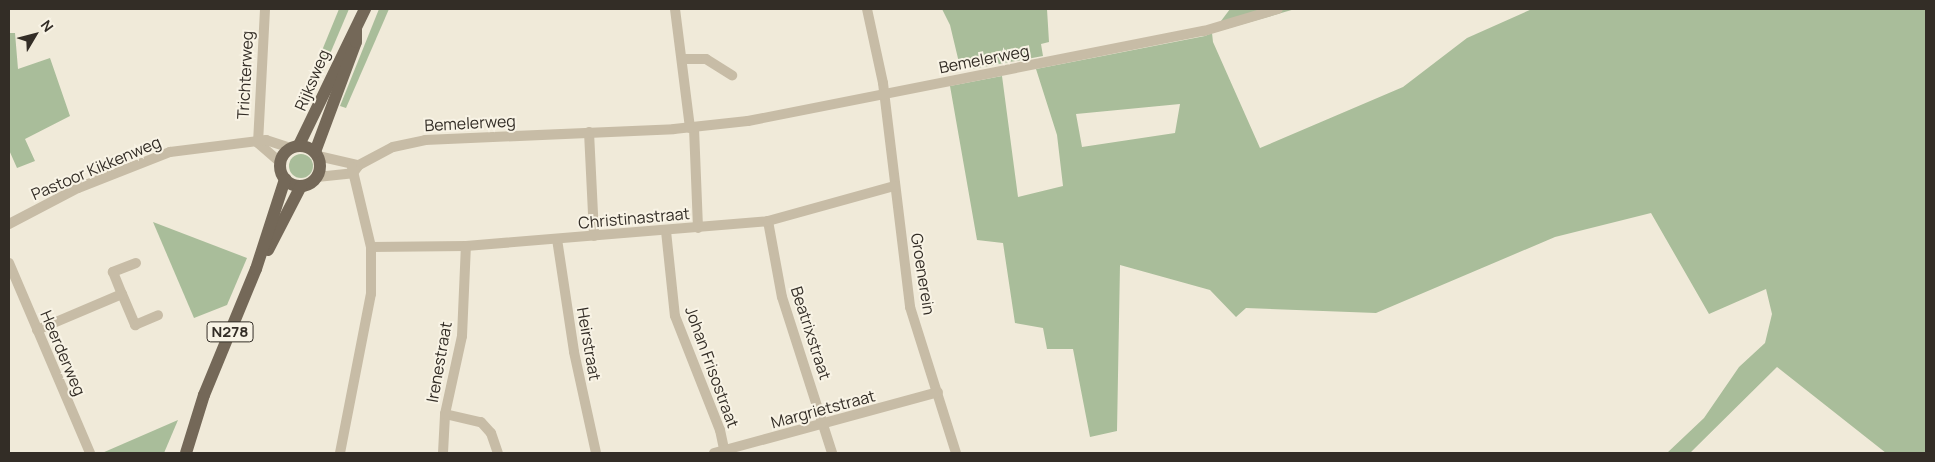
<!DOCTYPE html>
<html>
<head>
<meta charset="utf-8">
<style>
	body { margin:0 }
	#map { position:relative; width:1935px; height:462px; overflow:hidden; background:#f0ead9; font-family:Manrope,sans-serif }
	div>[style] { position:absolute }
	.green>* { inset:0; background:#a9bd9a }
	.round { border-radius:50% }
	.minor>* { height:10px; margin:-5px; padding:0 5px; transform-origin:5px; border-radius:5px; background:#c7bca6 }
	.major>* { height:12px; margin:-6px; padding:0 6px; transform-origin:6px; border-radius:6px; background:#746858 }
	.major>.ring { margin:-6px; padding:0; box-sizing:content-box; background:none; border:12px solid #746858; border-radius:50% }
	span { translate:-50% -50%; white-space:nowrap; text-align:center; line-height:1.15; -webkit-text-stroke:4px #f8f3e5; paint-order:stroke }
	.shield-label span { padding:1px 4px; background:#f8f3e5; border:1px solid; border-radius:4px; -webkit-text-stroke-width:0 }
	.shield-label { font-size:15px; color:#332d26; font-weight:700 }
	.street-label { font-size:16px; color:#332d26 }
	.frame { position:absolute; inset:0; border:10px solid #332d26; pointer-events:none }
	.north { position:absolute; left:10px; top:10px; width:50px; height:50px; -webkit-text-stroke:4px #f8f3e5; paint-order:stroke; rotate:53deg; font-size:14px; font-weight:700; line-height:20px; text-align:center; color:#332d26 }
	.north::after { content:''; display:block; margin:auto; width:18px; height:22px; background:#332d26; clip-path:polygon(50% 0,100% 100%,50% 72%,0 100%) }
</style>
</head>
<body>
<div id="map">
	<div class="green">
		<i style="clip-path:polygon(339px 9px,349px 9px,313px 94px,307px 87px)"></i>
		<i style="clip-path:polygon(379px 9px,389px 9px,346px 108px,340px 106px)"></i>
		<i style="clip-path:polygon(942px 9px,1047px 9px,1049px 42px,1041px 44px,1043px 56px,961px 71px,950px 25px)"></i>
		<i style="clip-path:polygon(evenodd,1230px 9px,1295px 9px,1212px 33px,1213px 42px,1260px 148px,1403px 87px,1467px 38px,1532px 9px,1926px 9px,1926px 453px,1886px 453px,1777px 367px,1690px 453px,1667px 453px,1704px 418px,1739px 367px,1765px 343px,1772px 314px,1766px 289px,1709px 314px,1651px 213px,1555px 237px,1376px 313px,1246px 308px,1236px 317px,1210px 290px,1120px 265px,1117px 431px,1090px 437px,1073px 349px,1047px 349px,1043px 328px,1015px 323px,1003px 243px,977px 240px,950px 86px,1002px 76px,1018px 197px,1063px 186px,1057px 135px,1036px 69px,1205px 36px,1212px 33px,1230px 9px,1180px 104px,1175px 133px,1082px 147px,1076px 114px,1180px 104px)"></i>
		<i style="clip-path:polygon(9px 33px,15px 33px,18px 69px,50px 58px,70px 116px,25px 139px,35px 161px,17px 168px,9px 150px)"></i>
		<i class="round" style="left:289px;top:154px;width:24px;height:24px"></i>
		<i style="clip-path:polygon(153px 222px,247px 258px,227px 305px,194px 318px)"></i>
		<i style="clip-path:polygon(178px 420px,164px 453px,102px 453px)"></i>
	</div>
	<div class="minor">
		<i style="left:675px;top:9px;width:120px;rotate:82.8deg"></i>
		<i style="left:867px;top:9px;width:76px;rotate:77.8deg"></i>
		<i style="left:883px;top:83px;width:226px;rotate:83.1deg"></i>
		<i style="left:910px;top:307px;width:153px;rotate:72.5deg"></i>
		<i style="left:682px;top:59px;width:24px"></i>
		<i style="left:706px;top:59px;width:31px;rotate:32deg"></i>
		<i style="left:694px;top:128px;width:100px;rotate:87.7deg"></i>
		<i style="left:589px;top:132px;width:104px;rotate:87.2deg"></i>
		<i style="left:258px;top:143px;width:134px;rotate:-87deg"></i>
		<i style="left:258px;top:143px;width:29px;rotate:41deg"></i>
		<i style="left:318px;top:156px;width:41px;rotate:12.7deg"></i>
		<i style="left:317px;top:177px;width:36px;rotate:-6deg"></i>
		<i style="left:353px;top:173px;width:10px;rotate:-53deg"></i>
		<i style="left:359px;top:165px;width:38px;rotate:-28deg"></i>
		<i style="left:393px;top:147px;width:33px;rotate:-12deg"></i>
		<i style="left:425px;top:140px;width:249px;rotate:-2.5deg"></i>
		<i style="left:674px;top:129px;width:74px;rotate:-6.2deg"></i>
		<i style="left:748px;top:121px;width:465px;rotate:-11.2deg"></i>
		<i style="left:1204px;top:31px;width:77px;rotate:-16.6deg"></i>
		<i style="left:768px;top:221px;width:77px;rotate:79.6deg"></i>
		<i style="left:782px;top:297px;width:164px;rotate:72.2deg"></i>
		<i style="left:9px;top:224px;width:78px;rotate:-27.6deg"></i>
		<i style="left:78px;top:188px;width:99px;rotate:-21.4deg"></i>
		<i style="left:170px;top:152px;width:97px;rotate:-7.1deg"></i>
		<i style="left:266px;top:140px;width:25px;rotate:18deg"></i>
		<i style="left:666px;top:231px;width:85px;rotate:84deg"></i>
		<i style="left:675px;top:316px;width:123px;rotate:68.5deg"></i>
		<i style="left:720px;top:430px;width:24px;rotate:78deg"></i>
		<i style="left:557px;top:239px;width:114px;rotate:81.4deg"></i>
		<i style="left:574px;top:352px;width:103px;rotate:77.7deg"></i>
		<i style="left:371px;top:247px;width:95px;rotate:-0.6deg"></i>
		<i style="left:466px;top:246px;width:303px;rotate:-4.7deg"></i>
		<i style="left:768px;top:221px;width:131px;rotate:-15.5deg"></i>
		<i style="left:9px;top:263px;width:207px;rotate:66.9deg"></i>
		<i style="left:136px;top:263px;width:25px;rotate:159deg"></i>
		<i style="left:113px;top:272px;width:24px;rotate:68deg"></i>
		<i style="left:122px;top:294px;width:34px;rotate:67deg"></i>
		<i style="left:135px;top:325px;width:25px;rotate:-23deg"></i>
		<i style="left:37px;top:330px;width:92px;rotate:-23deg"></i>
		<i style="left:445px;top:414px;width:37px;rotate:13deg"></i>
		<i style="left:481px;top:422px;width:15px;rotate:48deg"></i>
		<i style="left:491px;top:433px;width:21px;rotate:71deg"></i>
		<i style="left:340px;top:453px;width:162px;rotate:-79deg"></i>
		<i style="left:371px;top:294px;width:47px;rotate:-90deg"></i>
		<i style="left:371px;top:247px;width:82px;rotate:-103.4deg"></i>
		<i style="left:443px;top:453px;width:39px;rotate:-87deg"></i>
		<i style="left:445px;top:414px;width:80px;rotate:-77.7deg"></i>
		<i style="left:462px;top:336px;width:90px;rotate:-87.5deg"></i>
		<i style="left:714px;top:453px;width:232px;rotate:-15.2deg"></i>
	</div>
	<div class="major">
		<i style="left:299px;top:145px;width:151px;rotate:-64.1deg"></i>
		<i class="ring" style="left:280px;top:146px;width:28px;height:28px"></i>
		<i style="left:315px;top:152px;width:117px;rotate:-69.6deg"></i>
		<i style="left:356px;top:42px;width:13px;rotate:-90deg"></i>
		<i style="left:268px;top:250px;width:72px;rotate:-62.7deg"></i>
		<i style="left:186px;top:453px;width:61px;rotate:-72.8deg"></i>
		<i style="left:204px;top:395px;width:136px;rotate:-67.6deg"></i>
		<i style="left:256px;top:269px;width:95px;rotate:-72.1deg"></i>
	</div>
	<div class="shield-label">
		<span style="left:230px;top:332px">N278</span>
	</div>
	<div class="street-label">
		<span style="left:984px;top:59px;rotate:-11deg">Bemelerweg</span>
		<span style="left:245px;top:75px;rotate:-87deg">Trichterweg</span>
		<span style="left:312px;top:80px;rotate:-67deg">Rijksweg</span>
		<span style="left:470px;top:123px;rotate:-3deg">Bemelerweg</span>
		<span style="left:96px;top:168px;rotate:-23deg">Pastoor Kikkenweg</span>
		<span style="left:634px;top:218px;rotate:-5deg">Christinastraat</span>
		<span style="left:923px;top:274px;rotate:81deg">Groenerein</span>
		<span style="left:811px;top:333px;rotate:72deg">Beatrixstraat</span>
		<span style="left:589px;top:344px;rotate:80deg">Heirstraat</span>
		<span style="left:63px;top:353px;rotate:67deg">Heerderweg</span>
		<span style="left:439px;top:362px;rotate:-80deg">Irenestraat</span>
		<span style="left:712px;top:367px;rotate:70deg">Johan Frisostraat</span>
		<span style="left:823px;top:409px;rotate:-15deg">Margrietstraat</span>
	</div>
	<div class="frame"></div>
	<div class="north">N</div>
</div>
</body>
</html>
